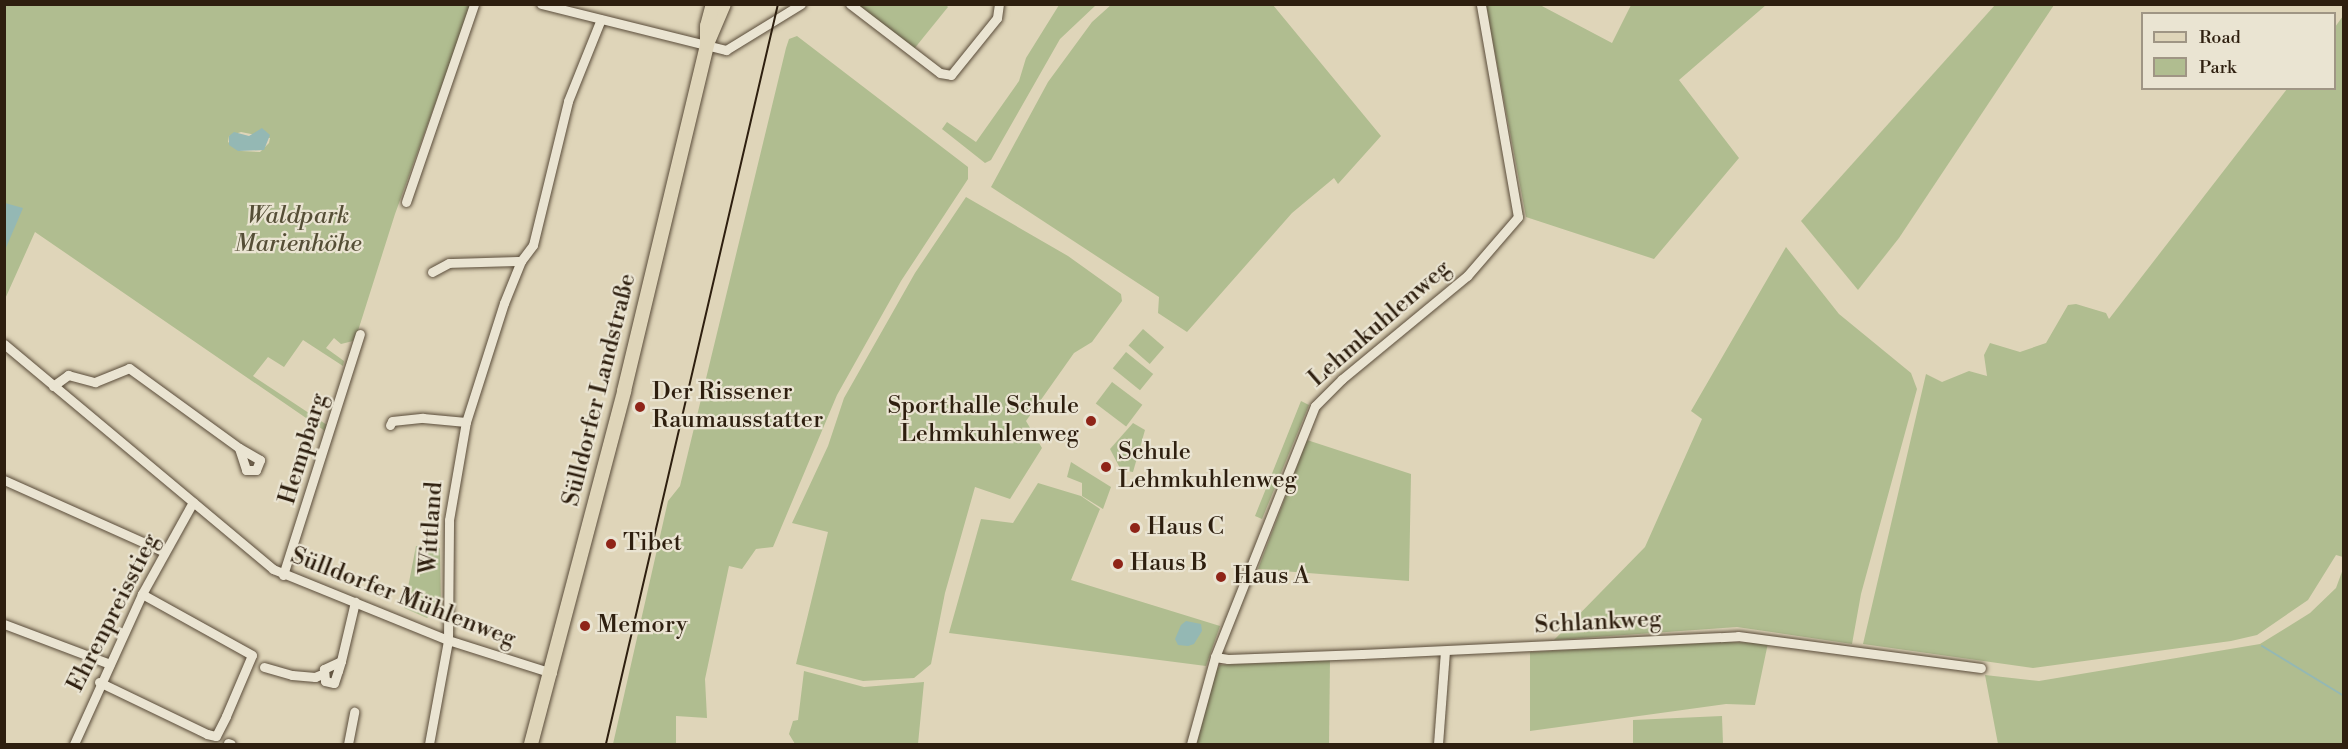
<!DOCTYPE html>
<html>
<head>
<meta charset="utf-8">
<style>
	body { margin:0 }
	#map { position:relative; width:2348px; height:749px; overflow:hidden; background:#dfd5b9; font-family:"Libre Bodoni",serif }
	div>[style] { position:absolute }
	.green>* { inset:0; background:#b0bd90; transform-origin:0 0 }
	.water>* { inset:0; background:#94b8b4 }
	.stream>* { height:2px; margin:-1px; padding:0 1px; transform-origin:1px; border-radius:1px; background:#94b8b4 }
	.roads { filter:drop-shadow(0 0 2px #5a4c3a) drop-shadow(0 0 2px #5a4c3a) }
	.street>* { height:9px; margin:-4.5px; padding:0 4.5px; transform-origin:4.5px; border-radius:4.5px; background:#eae4d2 }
	.primary>* { height:14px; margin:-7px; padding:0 7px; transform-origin:7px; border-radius:7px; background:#dfd5b9 }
	.tram>* { height:1.5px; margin:-0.75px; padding:0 0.75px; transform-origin:0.75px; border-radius:0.75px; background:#2e1f0f }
	.dots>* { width:16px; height:16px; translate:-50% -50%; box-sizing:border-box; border:3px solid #eae4d2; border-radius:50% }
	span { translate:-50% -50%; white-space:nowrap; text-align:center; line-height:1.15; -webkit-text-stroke:4.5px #eae4d2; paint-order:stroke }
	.park-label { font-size:24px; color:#554e36; font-style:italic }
	.street-label { font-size:24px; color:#2e1f0f }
	.poi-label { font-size:24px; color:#2e1f0f }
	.left { translate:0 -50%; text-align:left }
	.right { translate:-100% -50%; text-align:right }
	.frame { position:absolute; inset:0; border:6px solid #2e1f0f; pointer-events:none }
	.legend { position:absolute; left:2141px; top:12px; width:195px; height:78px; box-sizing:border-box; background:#eae4d2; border:2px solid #9f9584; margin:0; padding:8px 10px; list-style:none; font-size:18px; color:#2e1f0f }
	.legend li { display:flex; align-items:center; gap:12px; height:30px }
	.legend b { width:30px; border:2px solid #9f9584 }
</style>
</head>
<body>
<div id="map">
	<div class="green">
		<i style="clip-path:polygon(945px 4px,948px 7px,914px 49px,856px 5px)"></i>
		<i style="clip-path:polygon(1112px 4px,1273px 5px,1381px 136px,1338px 184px,1334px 178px,1292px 213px,1187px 332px,1158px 313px,1159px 297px,991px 187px,1048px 82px,1092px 22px)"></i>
		<i style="clip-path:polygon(evenodd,5px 5px,471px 5px,395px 214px,357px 334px,353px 341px,341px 344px,334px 338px,326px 348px,344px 361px,343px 366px,303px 340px,284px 367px,268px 357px,253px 376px,327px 425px,325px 431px,35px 232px,5px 299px,5px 5px,241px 132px,270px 138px,269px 143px,260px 152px,241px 151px,228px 142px,229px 136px,241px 132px)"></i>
		<i style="clip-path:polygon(1059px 5px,1096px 5px,1060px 39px,991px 160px,985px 163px,942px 129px,947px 122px,976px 142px,1019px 81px,1026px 58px)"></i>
		<i style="clip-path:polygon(1486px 5px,1540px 5px,1612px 43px,1631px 5px,1766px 5px,1679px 80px,1739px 158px,1654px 259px,1526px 217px)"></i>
		<i style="clip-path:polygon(1995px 5px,2054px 5px,1899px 238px,1858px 290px,1801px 221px)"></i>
		<i style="clip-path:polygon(2343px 16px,2343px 557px,2336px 555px,2308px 600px,2257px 635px,2231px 641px,2033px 668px,1863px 644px,1926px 374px,1942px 382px,1969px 371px,1987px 376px,1984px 355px,1990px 343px,2020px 352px,2046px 343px,2068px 305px,2076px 304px,2106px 313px,2109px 319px,2287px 89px,2334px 88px,2335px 27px)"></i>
		<i style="clip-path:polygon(797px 36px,968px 167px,968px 179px,901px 281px,837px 395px,773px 547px,756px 549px,742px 569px,729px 566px,705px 679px,707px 718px,676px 716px,676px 744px,613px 744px,668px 501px,680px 486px,786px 48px,789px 39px)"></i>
		<i style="clip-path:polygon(966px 197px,1068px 256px,1121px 294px,1122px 301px,1092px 342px,1074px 353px,1026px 421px,1042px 448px,1010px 499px,975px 487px,945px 593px,931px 664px,914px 678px,863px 681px,796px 664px,828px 532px,792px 523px,828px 446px,844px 398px,915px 273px)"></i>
		<i style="clip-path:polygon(1786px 247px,1839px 314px,1911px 373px,1917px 389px,1861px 594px,1852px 644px,1737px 627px,1554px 640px,1645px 547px,1702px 419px,1691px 411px)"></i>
		<i style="left:1143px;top:329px;width:28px;height:22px;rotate:41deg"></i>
		<i style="left:1126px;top:352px;width:35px;height:21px;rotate:39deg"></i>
		<i style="left:1112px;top:382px;width:38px;height:27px;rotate:37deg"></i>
		<i style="clip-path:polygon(1301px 401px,1309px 405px,1262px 519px,1255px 516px)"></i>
		<i style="clip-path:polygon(1133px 423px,1145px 430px,1133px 472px,1121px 470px,1110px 449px)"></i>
		<i style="clip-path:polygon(1307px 440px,1411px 474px,1409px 581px,1258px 569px)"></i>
		<i style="clip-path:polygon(1071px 462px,1111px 487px,1103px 509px,1082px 496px,1082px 483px,1067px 477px)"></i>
		<i style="clip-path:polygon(1038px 483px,1081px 496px,1100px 509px,1071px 580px,1220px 626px,1206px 666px,949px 633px,981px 519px,1013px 523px)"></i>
		<i style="clip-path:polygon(416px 546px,440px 548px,441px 608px,427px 618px,404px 608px)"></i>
		<i style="clip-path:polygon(2343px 569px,2343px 744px,1998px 744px,1985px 675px,2039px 681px,2260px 644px,2310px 613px,2336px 588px)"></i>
		<i style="clip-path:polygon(1724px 642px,1768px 643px,1755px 705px,1726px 704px,1530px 731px,1530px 652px)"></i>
		<i style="clip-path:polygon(1330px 660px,1329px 744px,1197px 744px,1215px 672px,1220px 665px)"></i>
		<i style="clip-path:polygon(804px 671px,864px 687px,924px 682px,918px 744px,795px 744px,789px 734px,793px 721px,798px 720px)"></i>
		<i style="clip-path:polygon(1722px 716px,1723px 744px,1633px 744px,1633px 720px)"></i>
	</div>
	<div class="water">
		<i style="clip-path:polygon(262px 128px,270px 135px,264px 150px,238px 151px,229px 145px,229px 136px,234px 132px,249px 136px)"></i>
		<i style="clip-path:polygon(5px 203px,23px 208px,5px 250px,4px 203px)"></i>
		<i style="clip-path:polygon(1186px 621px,1201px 624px,1202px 631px,1194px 644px,1188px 646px,1178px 645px,1175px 639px,1181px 625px)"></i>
	</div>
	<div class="stream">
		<i style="left:2262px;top:646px;width:96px;rotate:31.4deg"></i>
	</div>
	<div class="roads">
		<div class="street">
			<i style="left:541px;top:4px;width:191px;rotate:14deg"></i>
			<i style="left:726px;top:50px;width:88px;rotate:-31.5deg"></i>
			<i style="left:850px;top:4px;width:113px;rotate:37.5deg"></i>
			<i style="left:940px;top:73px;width:11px;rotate:10deg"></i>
			<i style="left:951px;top:75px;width:73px;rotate:-51.1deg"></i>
			<i style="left:997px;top:18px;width:14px;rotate:-82deg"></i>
			<i style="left:406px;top:202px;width:209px;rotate:-71deg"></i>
			<i style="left:432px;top:272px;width:19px;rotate:-28deg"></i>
			<i style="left:449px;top:263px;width:72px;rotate:-1.6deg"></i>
			<i style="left:4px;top:344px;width:351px;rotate:39.9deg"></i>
			<i style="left:273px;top:569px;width:189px;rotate:22.1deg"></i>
			<i style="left:448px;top:640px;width:109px;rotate:17.6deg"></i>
			<i style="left:53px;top:386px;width:19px;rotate:-36deg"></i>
			<i style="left:68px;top:375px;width:28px;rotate:15deg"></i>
			<i style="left:95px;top:382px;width:37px;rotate:-22deg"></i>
			<i style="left:129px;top:368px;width:136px;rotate:36deg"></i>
			<i style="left:239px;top:448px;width:23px;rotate:72deg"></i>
			<i style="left:246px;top:470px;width:10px"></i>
			<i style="left:256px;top:470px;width:11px;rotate:-68deg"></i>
			<i style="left:260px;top:460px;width:24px;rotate:-150deg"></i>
			<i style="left:390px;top:425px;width:4px;rotate:-63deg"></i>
			<i style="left:392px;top:421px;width:31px;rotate:-6deg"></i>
			<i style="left:423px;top:418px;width:43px;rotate:5.3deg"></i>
			<i style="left:4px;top:480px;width:176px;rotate:24.1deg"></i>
			<i style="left:283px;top:575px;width:253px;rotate:-72.3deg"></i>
			<i style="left:4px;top:624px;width:113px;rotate:20.7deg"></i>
			<i style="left:1215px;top:657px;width:13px;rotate:9deg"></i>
			<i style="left:1228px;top:659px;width:134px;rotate:-2.1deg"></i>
			<i style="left:1362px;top:654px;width:376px;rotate:-2.7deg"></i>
			<i style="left:1738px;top:636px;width:245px;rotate:7.5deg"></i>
			<i style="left:341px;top:661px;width:19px;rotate:155deg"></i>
			<i style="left:324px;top:669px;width:12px;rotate:85deg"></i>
			<i style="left:325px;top:681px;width:9px;rotate:13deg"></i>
			<i style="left:334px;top:683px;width:13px;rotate:-72deg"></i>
			<i style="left:338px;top:671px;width:10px;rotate:-73deg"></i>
			<i style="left:341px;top:661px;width:61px;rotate:-76.7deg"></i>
			<i style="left:264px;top:667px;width:29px;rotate:16deg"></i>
			<i style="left:292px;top:675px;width:23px;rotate:5deg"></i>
			<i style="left:315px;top:677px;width:8px;rotate:-23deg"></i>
			<i style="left:99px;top:682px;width:120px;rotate:25.7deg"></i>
			<i style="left:207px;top:734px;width:9px;rotate:13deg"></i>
			<i style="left:216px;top:736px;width:22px;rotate:-63deg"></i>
			<i style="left:226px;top:716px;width:66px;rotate:-66.9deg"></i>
			<i style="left:252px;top:655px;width:126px;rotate:-151deg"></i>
			<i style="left:228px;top:743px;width:3px;rotate:18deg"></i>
			<i style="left:74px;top:744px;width:165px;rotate:-65.6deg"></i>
			<i style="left:142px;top:594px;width:105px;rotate:-61deg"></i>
			<i style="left:348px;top:744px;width:33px;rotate:-79deg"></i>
			<i style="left:429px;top:744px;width:106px;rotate:-79.6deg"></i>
			<i style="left:448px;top:640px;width:120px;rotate:-89.5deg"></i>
			<i style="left:449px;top:520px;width:99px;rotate:-80.2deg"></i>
			<i style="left:466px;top:422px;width:125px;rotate:-72.3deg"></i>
			<i style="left:504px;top:303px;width:45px;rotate:-68deg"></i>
			<i style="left:521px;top:261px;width:20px;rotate:-53deg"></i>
			<i style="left:533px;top:245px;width:148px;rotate:-76.3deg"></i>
			<i style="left:568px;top:101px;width:88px;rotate:-68.1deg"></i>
			<i style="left:1191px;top:744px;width:90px;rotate:-74.6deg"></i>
			<i style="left:1215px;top:657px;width:270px;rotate:-68.3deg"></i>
			<i style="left:1315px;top:406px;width:38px;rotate:-45deg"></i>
			<i style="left:1342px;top:379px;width:162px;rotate:-39.5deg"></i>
			<i style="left:1467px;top:276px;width:78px;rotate:-49.2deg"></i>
			<i style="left:1518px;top:217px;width:216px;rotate:-99.9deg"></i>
			<i style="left:1438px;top:744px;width:93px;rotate:-85.7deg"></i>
		</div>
		<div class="primary">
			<i style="left:707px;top:44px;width:43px;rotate:-67deg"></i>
			<i style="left:531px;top:744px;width:365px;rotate:-75.2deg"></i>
			<i style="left:624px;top:391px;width:357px;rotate:-76.5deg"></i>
			<i style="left:707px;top:44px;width:18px;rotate:-90deg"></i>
			<i style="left:707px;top:26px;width:23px;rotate:-75deg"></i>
		</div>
	</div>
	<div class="tram">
		<i style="left:606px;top:744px;width:760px;rotate:-76.91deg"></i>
	</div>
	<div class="dots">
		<i style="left:640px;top:407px;background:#8f2418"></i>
		<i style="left:1091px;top:421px;background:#8f2418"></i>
		<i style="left:1106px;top:467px;background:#8f2418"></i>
		<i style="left:1135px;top:528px;background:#8f2418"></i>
		<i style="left:611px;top:544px;background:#8f2418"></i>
		<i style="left:1118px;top:564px;background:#8f2418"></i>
		<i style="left:1221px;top:577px;background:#8f2418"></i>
		<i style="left:585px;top:626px;background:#8f2418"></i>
	</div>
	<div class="park-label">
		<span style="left:298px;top:231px">Waldpark<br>Marienhöhe</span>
	</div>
	<div class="street-label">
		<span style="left:1380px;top:324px;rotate:-41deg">Lehmkuhlenweg</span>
		<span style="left:600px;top:390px;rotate:-76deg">Sülldorfer Landstraße</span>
		<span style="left:304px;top:449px;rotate:-73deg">Hempbarg</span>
		<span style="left:432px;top:528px;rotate:-86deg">Wittland</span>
		<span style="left:403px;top:598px;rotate:21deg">Sülldorfer Mühlenweg</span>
		<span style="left:114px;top:613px;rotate:-63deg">Ehrenpreisstieg</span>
		<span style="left:1598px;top:623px;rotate:-3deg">Schlankweg</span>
	</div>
	<div class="poi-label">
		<span class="left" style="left:652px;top:407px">Der Rissener<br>Raumausstatter</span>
		<span class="right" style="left:1079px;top:421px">Sporthalle Schule<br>Lehmkuhlenweg</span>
		<span class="left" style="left:1118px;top:467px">Schule<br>Lehmkuhlenweg</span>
		<span class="left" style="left:1147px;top:528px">Haus C</span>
		<span class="left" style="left:623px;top:544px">Tibet</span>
		<span class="left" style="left:1130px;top:564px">Haus B</span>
		<span class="left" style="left:1233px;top:577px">Haus A</span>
		<span class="left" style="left:597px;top:626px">Memory</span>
	</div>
	<div class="frame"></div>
	<ul class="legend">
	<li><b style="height:8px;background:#dfd5b9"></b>Road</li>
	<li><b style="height:16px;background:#b0bd90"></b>Park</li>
	</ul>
</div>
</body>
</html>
